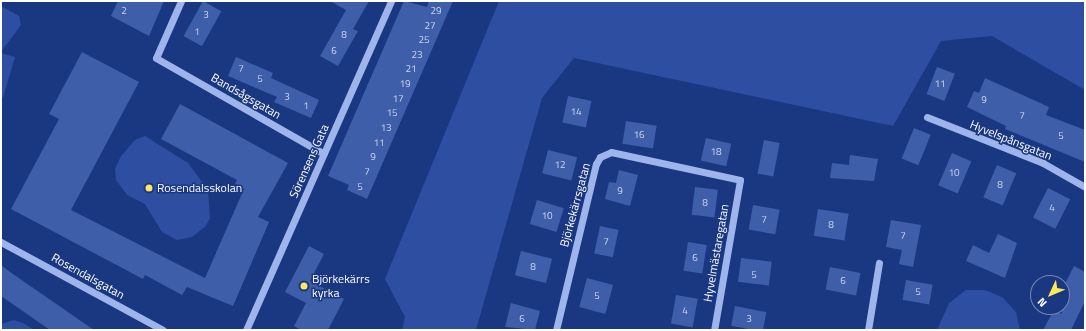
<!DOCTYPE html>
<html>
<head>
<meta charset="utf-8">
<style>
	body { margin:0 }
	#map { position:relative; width:1086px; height:331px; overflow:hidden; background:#1a3782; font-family:"Titillium Web",sans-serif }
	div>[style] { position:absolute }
	.green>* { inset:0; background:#2d4ea1 }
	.building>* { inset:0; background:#3e5eaa; transform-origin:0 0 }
	.minor>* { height:7px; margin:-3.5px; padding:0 3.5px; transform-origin:3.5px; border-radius:3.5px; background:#9eb5eb }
	.dots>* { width:11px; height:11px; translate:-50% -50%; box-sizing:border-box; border:2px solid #1a3782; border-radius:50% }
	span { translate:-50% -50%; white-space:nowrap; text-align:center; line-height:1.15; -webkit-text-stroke:3px #1a3782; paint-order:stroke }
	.number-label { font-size:10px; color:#cfd7ea }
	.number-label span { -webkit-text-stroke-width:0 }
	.street-label { font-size:12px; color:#fff }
	.poi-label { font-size:12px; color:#fff }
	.left { translate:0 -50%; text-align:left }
	.frame { position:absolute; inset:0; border:2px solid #fff; pointer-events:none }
	.north { position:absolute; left:1030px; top:275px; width:40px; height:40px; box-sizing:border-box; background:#1a3782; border:1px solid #7687b4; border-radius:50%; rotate:226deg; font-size:11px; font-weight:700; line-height:16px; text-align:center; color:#fff }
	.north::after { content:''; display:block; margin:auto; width:14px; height:18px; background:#fee759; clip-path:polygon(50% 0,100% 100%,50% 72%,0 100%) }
</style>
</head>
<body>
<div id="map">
	<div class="green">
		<i style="clip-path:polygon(499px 1px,1085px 1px,1085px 90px,992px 36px,941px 41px,893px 126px,574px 58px,542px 98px,476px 330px,402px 330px,405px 317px,385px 279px)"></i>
		<i style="clip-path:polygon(1px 6px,19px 16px,21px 25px,1px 52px)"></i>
		<i style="clip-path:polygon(1px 53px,15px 57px,3px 98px,1px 97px)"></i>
		<i style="clip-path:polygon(145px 136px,188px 163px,208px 190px,210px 218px,206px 226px,192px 237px,177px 240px,162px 232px,145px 204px,127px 195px,116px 180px,115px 169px,121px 156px,135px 140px)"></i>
		<i style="clip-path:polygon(966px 290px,985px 290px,1002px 297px,1016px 312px,1020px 330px,937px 330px,949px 303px)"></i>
		<i style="clip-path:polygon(14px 320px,25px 324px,34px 330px,1px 330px,1px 324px)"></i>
	</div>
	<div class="building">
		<i style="clip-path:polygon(118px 1px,164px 1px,149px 36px,111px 16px)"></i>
		<i style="left:203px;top:1px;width:21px;height:40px;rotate:29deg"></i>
		<i style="clip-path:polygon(330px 1px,369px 1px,353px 29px,358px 31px,338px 66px,320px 56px,346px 10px)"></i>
		<i style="clip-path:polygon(404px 1px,427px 7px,429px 1px,453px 1px,367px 199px,347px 190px,349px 185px,328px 176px)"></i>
		<i style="clip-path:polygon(82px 52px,139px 82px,71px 210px,205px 278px,244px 189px,235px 184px,237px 180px,161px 139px,180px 104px,288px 163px,258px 217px,269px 222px,233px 306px,187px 287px,182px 295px,145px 275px,143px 279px,11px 209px,59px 119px,49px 114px)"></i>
		<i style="clip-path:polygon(236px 57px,273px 73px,271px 78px,319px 100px,311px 118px,274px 102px,277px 97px,228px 76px)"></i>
		<i style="left:937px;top:67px;width:19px;height:29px;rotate:21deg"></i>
		<i style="clip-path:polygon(985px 78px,1049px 107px,1046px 115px,1085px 130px,1085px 162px,1005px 129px,1006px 126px,967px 107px,974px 91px,979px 93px)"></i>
		<i style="left:568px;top:96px;width:24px;height:27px;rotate:12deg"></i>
		<i style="left:626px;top:121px;width:31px;height:23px;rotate:9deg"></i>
		<i style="left:914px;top:128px;width:18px;height:33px;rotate:22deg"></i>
		<i style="left:706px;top:138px;width:26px;height:23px;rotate:13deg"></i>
		<i style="left:764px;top:140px;width:16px;height:34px;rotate:11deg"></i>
		<i style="left:548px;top:150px;width:30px;height:24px;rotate:14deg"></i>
		<i style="left:952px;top:153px;width:21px;height:35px;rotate:23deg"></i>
		<i style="clip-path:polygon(850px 155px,878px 159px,874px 181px,830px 178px,832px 163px,849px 165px)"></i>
		<i style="left:997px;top:165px;width:21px;height:35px;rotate:23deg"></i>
		<i style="clip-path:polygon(619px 170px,638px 175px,630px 206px,605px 199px,609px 182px,616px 183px)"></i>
		<i style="left:695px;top:187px;width:23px;height:28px;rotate:7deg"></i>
		<i style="left:1048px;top:188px;width:25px;height:33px;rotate:27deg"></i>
		<i style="left:537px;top:200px;width:28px;height:25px;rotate:17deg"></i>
		<i style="left:753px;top:205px;width:27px;height:25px;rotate:10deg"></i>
		<i style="left:818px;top:209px;width:31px;height:27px;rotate:9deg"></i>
		<i style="clip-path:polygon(891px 220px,921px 225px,913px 267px,899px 264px,902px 250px,886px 247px)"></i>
		<i style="left:600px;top:226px;width:19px;height:28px;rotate:12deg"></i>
		<i style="clip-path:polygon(998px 234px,1017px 243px,1005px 278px,966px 261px,973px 245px,989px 253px)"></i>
		<i style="left:688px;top:242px;width:19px;height:29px;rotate:9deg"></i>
		<i style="clip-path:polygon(309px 246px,324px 254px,310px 281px,344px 299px,328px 330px,301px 330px,294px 326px,306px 303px,285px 292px)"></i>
		<i style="left:521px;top:251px;width:32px;height:25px;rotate:14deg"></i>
		<i style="left:741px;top:258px;width:31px;height:24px;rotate:7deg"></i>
		<i style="clip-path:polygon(1px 265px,10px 272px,94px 330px,50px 330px,1px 296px)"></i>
		<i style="clip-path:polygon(1074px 266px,1085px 272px,1085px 301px,1071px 330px,1043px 330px,1054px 310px,1062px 314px,1062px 290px)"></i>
		<i style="left:830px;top:267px;width:31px;height:23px;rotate:11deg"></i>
		<i style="left:587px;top:278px;width:27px;height:30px;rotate:15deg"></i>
		<i style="left:906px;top:280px;width:27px;height:20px;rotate:10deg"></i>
		<i style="left:676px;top:295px;width:22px;height:29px;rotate:10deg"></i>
		<i style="clip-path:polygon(511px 303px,540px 311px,535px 330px,505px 327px)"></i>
		<i style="left:735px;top:306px;width:32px;height:20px;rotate:11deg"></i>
	</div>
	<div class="minor">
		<i style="left:181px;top:1px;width:62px;rotate:113.7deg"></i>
		<i style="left:156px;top:58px;width:193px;rotate:29.7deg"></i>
		<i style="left:927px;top:117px;width:125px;rotate:21.6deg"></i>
		<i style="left:1043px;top:163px;width:48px;rotate:29.7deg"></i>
		<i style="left:1px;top:242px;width:184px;rotate:28.5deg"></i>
		<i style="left:246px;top:330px;width:360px;rotate:-66.2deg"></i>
		<i style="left:556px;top:330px;width:171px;rotate:-76.5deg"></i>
		<i style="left:596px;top:164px;width:8px;rotate:-60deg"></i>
		<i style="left:600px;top:157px;width:12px;rotate:-24deg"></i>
		<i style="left:611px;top:152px;width:132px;rotate:12.2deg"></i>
		<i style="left:740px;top:180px;width:152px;rotate:99.8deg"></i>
		<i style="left:868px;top:330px;width:68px;rotate:-80.7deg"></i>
	</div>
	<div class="dots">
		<i style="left:149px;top:188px;background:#fee759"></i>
		<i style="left:304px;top:286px;background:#fee759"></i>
	</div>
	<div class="number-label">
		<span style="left:124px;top:11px">2</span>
		<span style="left:436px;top:11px">29</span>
		<span style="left:206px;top:15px">3</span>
		<span style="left:430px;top:26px">27</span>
		<span style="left:197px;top:32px">1</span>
		<span style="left:344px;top:35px">8</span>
		<span style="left:424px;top:40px">25</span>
		<span style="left:334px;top:51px">6</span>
		<span style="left:417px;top:55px">23</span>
		<span style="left:241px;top:69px">7</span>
		<span style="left:411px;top:69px">21</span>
		<span style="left:260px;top:79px">5</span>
		<span style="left:405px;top:84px">19</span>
		<span style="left:940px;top:84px">11</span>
		<span style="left:287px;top:97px">3</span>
		<span style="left:398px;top:99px">17</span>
		<span style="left:984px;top:100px">9</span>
		<span style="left:306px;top:106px">1</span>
		<span style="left:576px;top:112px">14</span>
		<span style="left:392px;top:113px">15</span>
		<span style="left:1022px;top:116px">7</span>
		<span style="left:386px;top:128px">13</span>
		<span style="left:639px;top:135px">16</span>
		<span style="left:1061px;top:136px">5</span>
		<span style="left:379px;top:143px">11</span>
		<span style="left:716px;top:152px">18</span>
		<span style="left:373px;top:157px">9</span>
		<span style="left:560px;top:165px">12</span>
		<span style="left:367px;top:172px">7</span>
		<span style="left:954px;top:173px">10</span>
		<span style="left:1000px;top:185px">8</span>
		<span style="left:360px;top:187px">5</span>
		<span style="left:620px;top:191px">9</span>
		<span style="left:705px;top:203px">8</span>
		<span style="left:1052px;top:208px">4</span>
		<span style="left:547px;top:216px">10</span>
		<span style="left:764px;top:220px">7</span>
		<span style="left:831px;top:225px">8</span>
		<span style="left:903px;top:236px">7</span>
		<span style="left:606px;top:242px">7</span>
		<span style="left:695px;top:258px">6</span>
		<span style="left:533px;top:267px">8</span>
		<span style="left:754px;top:275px">5</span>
		<span style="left:843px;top:281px">6</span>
		<span style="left:918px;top:292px">5</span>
		<span style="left:597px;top:296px">5</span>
		<span style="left:685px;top:311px">4</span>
		<span style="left:522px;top:319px">6</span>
		<span style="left:749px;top:319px">3</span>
	</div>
	<div class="street-label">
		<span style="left:246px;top:96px;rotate:30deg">Bandsågsgatan</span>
		<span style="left:1011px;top:140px;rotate:22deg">Hyvelspånsgatan</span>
		<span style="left:309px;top:161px;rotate:-66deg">Sörensens Gata</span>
		<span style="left:575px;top:205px;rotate:-75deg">Björkekärrsgatan</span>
		<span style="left:716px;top:253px;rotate:-80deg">Hyvelmästaregatan</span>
		<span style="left:88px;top:276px;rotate:29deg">Rosendalsgatan</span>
	</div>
	<div class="poi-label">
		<span class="left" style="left:157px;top:188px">Rosendalsskolan</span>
		<span class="left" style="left:312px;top:286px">Björkekärrs<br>kyrka</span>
	</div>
	<div class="frame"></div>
	<div class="north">N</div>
</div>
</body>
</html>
